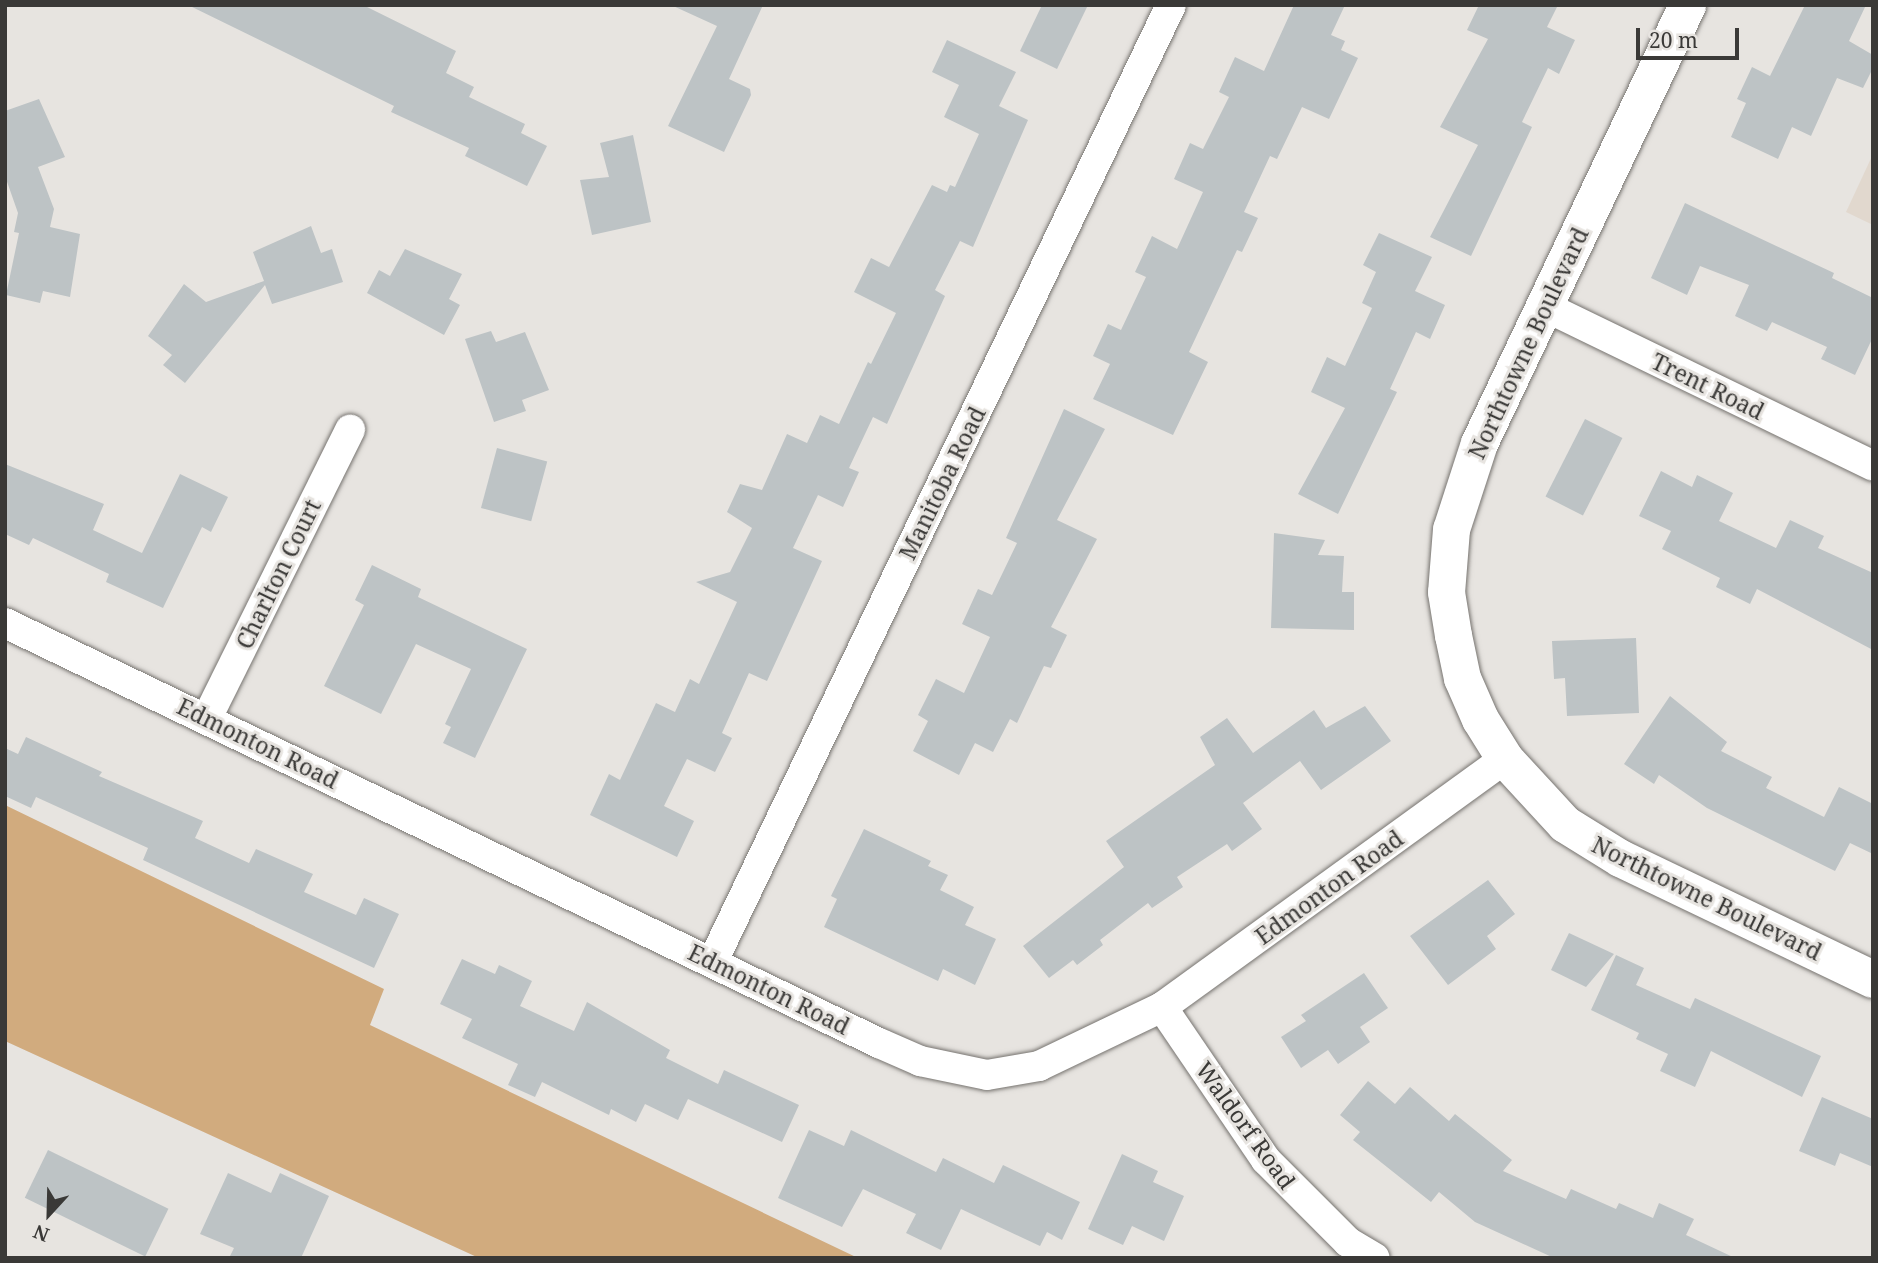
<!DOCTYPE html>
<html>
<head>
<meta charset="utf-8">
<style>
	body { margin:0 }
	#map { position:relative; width:1878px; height:1263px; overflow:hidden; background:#e7e4e0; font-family:"Noto Serif",serif }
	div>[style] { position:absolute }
	.built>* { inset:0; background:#e1d8ce }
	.green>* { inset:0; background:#d1ab7e }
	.building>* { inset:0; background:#bdc3c5; transform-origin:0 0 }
	.roads { filter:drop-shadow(0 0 2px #76736f) drop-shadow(0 0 2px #76736f) }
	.minor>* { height:30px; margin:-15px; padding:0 15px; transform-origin:15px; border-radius:15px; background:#fff }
	.tertiary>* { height:37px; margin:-18.5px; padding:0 18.5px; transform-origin:18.5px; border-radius:18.5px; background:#fff }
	span { translate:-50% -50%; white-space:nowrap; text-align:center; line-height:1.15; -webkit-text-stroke:6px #e7e4e0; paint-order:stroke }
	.street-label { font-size:23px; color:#3a3937 }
	.frame { position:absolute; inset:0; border:7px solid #3a3937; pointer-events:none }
	.north { position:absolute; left:14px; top:1179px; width:70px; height:70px; -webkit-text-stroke:5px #e7e4e0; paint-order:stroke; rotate:202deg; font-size:19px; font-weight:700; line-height:28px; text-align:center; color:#3a3937 }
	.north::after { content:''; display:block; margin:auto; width:24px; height:32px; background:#3a3937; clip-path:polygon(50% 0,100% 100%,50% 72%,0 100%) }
	.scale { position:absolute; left:1636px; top:28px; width:103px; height:32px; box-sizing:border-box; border:4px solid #3a3937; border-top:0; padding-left:9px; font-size:21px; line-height:24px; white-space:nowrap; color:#3a3937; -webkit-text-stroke:5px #e7e4e0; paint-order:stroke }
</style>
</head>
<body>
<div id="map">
	<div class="built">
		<i style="clip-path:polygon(1873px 154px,1873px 225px,1846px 212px)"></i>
	</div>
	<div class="green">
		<i style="clip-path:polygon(5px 805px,384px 989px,370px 1025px,858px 1258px,479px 1258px,5px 1041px)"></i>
	</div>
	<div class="building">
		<i style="clip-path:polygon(188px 5px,363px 5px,456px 51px,446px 73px,474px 87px,469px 97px,525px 124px,521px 133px,547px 146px,527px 186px,465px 156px,469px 148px,391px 112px,394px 106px)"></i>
		<i style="clip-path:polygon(671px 5px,763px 5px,729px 79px,750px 89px,751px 95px,724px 152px,668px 126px,717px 26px)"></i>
		<i style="clip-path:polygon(1042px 5px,1088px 5px,1057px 69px,1020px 51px)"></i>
		<i style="clip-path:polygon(1294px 5px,1345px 5px,1331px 35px,1345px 41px,1341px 50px,1358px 58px,1329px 119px,1302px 107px,1277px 159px,1270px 156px,1244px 212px,1258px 218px,1242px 252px,1237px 250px,1189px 352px,1208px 362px,1173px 435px,1093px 399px,1110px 364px,1093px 356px,1108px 324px,1121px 330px,1146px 277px,1135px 272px,1152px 236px,1177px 249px,1203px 192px,1174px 179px,1190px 143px,1203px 149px,1229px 97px,1219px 92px,1235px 57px,1264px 71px)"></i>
		<i style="clip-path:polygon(1479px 5px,1558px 5px,1547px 27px,1575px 40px,1559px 74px,1548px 68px,1522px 122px,1532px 127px,1471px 256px,1430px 237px,1478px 145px,1440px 127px,1488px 39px,1467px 30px)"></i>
		<i style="clip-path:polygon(1805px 5px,1866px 5px,1849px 41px,1873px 55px,1873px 68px,1863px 88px,1837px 78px,1811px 136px,1792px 127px,1778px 159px,1731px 137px,1746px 103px,1737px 99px,1752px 67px,1770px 76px)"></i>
		<i style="clip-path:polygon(947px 40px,1016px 72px,999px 106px,1028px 120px,973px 247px,960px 241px,935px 290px,945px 296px,887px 424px,873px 417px,849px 468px,859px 472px,843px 507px,818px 495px,793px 548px,822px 561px,767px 681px,749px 673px,722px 733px,732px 738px,715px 772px,687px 759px,664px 806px,694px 821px,677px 857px,590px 815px,609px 774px,620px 780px,656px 703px,675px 712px,690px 679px,699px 684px,737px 602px,696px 582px,730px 572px,752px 528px,727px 512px,740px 484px,762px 490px,787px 434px,807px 443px,820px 415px,839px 424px,868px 362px,871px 364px,896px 313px,854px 292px,871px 258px,889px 267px,932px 185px,947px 192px,950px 185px,955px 187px,979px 134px,944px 117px,959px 85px,932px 72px)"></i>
		<i style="clip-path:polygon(39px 99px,65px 157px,38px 167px,54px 209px,50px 227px,80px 234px,70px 297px,43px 291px,40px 303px,6px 295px,19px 233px,14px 232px,18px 213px,5px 176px,5px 111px)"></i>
		<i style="clip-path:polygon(633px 135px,651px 222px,592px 235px,580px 180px,609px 177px,600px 143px)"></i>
		<i style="clip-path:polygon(1685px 203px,1834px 273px,1832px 278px,1873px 298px,1873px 337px,1855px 375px,1821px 359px,1827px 347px,1772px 322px,1767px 331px,1735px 316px,1749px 285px,1700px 266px,1687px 295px,1651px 278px)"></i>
		<i style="clip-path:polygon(311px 226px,321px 253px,332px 249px,343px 282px,272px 304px,265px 285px,185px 383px,163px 365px,172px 355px,148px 336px,184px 284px,206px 302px,264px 281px,253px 252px)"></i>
		<i style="clip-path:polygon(1379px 233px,1432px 257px,1415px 291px,1445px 305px,1430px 339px,1416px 332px,1390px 389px,1397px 392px,1338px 514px,1298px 494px,1345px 408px,1311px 392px,1327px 357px,1345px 366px,1372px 308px,1362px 303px,1376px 272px,1363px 265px)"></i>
		<i style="clip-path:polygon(405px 249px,462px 274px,449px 299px,460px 305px,444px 335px,367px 293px,379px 270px,390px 276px)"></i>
		<i style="clip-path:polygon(491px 331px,496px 342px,525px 332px,549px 390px,522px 400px,526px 411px,494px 422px,465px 339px)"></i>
		<i style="clip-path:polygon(1064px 409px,1105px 429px,1057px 520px,1097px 539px,1051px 627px,1067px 635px,1051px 668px,1044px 666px,1017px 723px,1010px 719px,993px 752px,975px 743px,959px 775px,913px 751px,928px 721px,918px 715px,936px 679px,964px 693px,990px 637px,962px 624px,978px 589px,992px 595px,1017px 543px,1006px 538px)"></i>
		<i style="left:1585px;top:419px;width:42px;height:87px;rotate:27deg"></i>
		<i style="left:497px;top:448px;width:52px;height:62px;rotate:15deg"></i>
		<i style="clip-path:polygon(5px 464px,104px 504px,93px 530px,142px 553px,180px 474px,228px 497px,211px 532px,202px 527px,163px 608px,106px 582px,109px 574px,33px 538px,29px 545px,5px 534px)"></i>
		<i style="clip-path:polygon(1661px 471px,1692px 487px,1697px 475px,1733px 493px,1719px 521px,1776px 548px,1790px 520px,1824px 536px,1818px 548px,1873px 573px,1873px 650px,1757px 589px,1750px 604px,1716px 587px,1720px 578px,1662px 549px,1671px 531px,1639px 516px)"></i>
		<i style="clip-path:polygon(1274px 533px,1325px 540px,1318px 555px,1344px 556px,1342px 592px,1354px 592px,1354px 630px,1271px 628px)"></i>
		<i style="clip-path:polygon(372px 565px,421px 589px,418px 597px,527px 649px,475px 758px,443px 743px,451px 727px,445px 724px,471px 669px,416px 644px,381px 714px,324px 686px,364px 605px,355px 600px)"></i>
		<i style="clip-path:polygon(1636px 638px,1639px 713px,1567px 716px,1565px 678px,1554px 679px,1552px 641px)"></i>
		<i style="clip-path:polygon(1670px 696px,1727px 742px,1721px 751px,1772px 777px,1766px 788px,1824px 817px,1839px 787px,1873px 804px,1873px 854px,1850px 843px,1835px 871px,1707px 808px,1659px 775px,1654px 784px,1624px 764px)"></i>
		<i style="clip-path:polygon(1365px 706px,1391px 741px,1321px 790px,1300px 761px,1243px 803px,1262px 829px,1232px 851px,1227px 844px,1177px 877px,1183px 887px,1152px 908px,1148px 903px,1100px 940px,1103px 945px,1077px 965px,1073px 960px,1049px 978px,1023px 946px,1124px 867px,1106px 841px,1215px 765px,1200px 737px,1227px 718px,1253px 753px,1314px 710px,1326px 728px)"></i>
		<i style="clip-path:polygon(26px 737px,102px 772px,99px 776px,203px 821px,195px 838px,249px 863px,256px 849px,313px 874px,304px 892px,356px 915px,364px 898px,399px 914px,374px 968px,143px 860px,148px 848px,36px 797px,31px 808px,5px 796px,5px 748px,18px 754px)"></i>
		<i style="clip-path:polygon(864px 829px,931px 861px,928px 866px,948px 875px,940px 890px,974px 907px,965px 925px,996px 939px,975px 985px,943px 969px,938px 981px,824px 927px,837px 899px,831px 896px)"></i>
		<i style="clip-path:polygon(1488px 880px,1515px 914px,1487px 936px,1496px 949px,1448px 985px,1410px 936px)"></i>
		<i style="clip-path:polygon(1569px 933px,1614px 954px,1586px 987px,1551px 970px)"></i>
		<i style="clip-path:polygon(1616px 955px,1644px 968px,1636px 985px,1690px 1009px,1695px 998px,1821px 1056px,1802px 1097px,1711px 1051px,1695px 1087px,1660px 1071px,1668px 1054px,1636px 1039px,1639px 1033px,1591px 1010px)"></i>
		<i style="clip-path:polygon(462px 959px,495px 974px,499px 965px,532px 981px,520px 1006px,574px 1031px,587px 1002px,670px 1050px,666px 1058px,718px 1084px,724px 1070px,799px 1105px,782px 1142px,688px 1099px,678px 1120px,645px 1104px,636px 1122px,611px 1109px,609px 1115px,542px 1082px,535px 1097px,508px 1085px,518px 1064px,462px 1038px,472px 1019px,440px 1004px)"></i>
		<i style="clip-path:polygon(1364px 973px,1388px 1008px,1360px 1027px,1370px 1042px,1338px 1064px,1328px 1050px,1301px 1068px,1281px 1037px,1306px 1021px,1301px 1015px)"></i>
		<i style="clip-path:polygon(1368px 1081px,1395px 1104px,1410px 1087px,1449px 1121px,1455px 1114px,1512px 1160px,1503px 1171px,1566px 1199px,1571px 1189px,1616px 1209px,1619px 1203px,1653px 1218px,1659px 1203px,1694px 1219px,1686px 1235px,1735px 1258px,1554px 1258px,1475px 1222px,1439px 1192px,1431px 1202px,1353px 1140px,1360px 1132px,1340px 1115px)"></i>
		<i style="clip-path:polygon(1822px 1097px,1873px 1119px,1873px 1167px,1840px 1153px,1835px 1166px,1799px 1151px)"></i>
		<i style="clip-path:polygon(809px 1130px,844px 1146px,851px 1130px,936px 1172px,943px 1158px,994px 1183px,1003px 1165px,1080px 1202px,1062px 1240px,1047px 1232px,1040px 1246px,961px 1209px,941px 1250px,906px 1233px,916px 1214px,863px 1189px,842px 1227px,778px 1198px)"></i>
		<i style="left:48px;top:1150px;width:134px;height:53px;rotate:26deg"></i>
		<i style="clip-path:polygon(1122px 1154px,1158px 1171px,1153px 1182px,1184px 1196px,1164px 1241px,1132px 1226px,1123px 1245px,1088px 1229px)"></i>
		<i style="clip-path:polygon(228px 1173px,271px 1193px,280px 1173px,329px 1196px,301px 1258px,229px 1258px,234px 1248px,200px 1234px)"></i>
	</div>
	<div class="roads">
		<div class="minor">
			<i style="left:1542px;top:305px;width:368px;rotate:25.9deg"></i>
			<i style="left:5px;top:623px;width:970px;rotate:25.67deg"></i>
			<i style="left:879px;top:1043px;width:45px;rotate:23.7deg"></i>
			<i style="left:920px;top:1061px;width:68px;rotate:11.8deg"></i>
			<i style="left:987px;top:1075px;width:53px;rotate:-9.8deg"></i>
			<i style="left:1039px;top:1066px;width:136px;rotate:-25.6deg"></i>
			<i style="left:1162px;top:1007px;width:423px;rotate:-35.9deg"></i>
			<i style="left:207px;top:718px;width:322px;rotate:-63.6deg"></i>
			<i style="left:713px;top:961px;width:1060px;rotate:-64.4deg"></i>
			<i style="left:1162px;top:1007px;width:185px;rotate:55.8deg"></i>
			<i style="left:1266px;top:1160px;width:116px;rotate:45deg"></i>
			<i style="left:1348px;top:1242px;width:31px;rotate:31deg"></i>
		</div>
		<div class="tertiary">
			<i style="left:1687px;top:5px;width:485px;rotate:115.4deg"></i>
			<i style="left:1479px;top:443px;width:90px;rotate:108deg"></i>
			<i style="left:1451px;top:529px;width:63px;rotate:94.5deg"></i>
			<i style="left:1446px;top:592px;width:44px;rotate:80.8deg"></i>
			<i style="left:1453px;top:635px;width:44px;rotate:78.2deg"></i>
			<i style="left:1462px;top:678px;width:45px;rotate:66.3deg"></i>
			<i style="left:1480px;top:719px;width:47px;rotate:58deg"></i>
			<i style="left:1505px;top:759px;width:88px;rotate:47.3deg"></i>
			<i style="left:1565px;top:824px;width:65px;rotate:31.7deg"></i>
			<i style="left:1620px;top:858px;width:280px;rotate:25.6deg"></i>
		</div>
	</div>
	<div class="street-label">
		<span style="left:1528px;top:343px;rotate:-65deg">Northtowne Boulevard</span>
		<span style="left:1708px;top:386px;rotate:26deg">Trent Road</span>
		<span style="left:942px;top:483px;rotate:-64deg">Manitoba Road</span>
		<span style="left:278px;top:574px;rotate:-64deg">Charlton Court</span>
		<span style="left:258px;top:743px;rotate:26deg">Edmonton Road</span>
		<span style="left:1329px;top:887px;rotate:-36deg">Edmonton Road</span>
		<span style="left:1707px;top:898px;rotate:26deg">Northtowne Boulevard</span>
		<span style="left:769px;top:989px;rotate:26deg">Edmonton Road</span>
		<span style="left:1246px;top:1125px;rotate:54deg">Waldorf Road</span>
	</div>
	<div class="frame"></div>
	<div class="north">N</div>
	<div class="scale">20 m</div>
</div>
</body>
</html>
